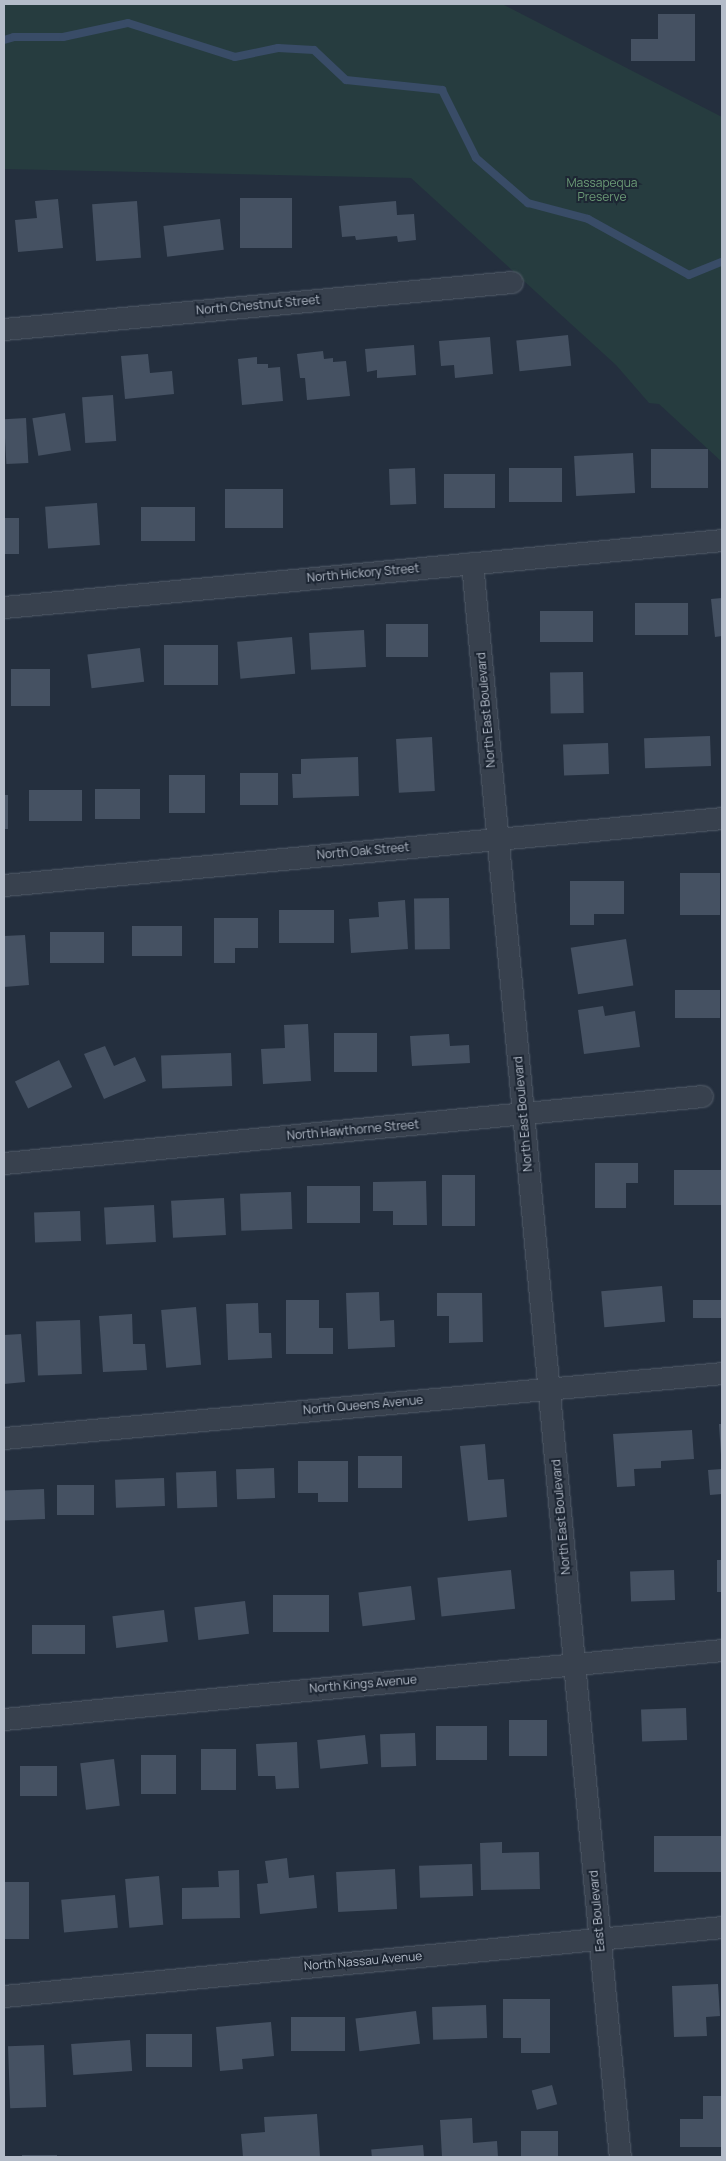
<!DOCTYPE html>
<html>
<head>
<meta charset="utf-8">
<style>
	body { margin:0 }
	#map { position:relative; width:726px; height:2161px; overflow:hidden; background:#242f3e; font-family:Manrope,sans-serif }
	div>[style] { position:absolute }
	.green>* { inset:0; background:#263c3f }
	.stream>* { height:8px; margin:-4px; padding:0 4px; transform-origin:4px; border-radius:4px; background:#394c67 }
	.building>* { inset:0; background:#455162; transform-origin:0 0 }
	.roads { filter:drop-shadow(0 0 1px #565f6c) drop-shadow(0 0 1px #565f6c) }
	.street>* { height:21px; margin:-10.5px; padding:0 10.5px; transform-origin:10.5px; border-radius:10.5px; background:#38414e }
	span { translate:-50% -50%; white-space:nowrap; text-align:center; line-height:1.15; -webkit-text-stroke:4px #1d2633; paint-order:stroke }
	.park-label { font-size:12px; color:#6b9a76 }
	.street-label { font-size:12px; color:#b4bcc9 }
	.frame { position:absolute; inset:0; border:5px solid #b4bcc9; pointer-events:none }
</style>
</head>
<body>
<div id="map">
	<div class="green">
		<i style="clip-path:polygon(4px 4px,502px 4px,722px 117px,722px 462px,659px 404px,649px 403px,616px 365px,411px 178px,4px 169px)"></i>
	</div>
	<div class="stream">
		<i style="left:4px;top:40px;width:10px;rotate:-17deg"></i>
		<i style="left:14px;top:37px;width:49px"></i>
		<i style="left:63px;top:37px;width:66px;rotate:-12.2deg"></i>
		<i style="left:128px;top:23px;width:112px;rotate:17.6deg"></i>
		<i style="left:235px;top:57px;width:44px;rotate:-11.8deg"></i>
		<i style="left:278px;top:48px;width:36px;rotate:3deg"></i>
		<i style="left:314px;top:50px;width:44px;rotate:43.2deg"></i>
		<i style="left:346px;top:80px;width:97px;rotate:5.9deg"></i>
		<i style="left:442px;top:90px;width:76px;rotate:63.4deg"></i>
		<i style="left:476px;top:158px;width:69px;rotate:40.9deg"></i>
		<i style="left:528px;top:203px;width:62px;rotate:14.9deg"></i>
		<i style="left:588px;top:219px;width:115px;rotate:29deg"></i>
		<i style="left:689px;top:275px;width:35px;rotate:-22deg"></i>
	</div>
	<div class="building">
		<i style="clip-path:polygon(658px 14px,695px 14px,695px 61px,631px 61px,631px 39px,658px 39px)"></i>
		<i style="left:240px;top:198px;width:52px;height:50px"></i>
		<i style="clip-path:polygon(58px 199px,63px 248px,18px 252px,15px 220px,37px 218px,35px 201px)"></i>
		<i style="left:137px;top:201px;width:57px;height:45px;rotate:86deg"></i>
		<i style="clip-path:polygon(396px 201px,397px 215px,414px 214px,416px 240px,398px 242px,397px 236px,356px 240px,355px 236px,342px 237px,339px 206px)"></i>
		<i style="left:220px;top:219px;width:31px;height:57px;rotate:83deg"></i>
		<i style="left:568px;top:335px;width:31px;height:52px;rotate:84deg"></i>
		<i style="clip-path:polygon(490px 337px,493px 374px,455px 378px,454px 365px,441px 366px,439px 341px)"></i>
		<i style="clip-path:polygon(414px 345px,416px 375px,377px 378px,377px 370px,367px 372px,365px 349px)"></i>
		<i style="clip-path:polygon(323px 351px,324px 359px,333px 358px,333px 362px,346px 361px,350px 396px,307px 400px,305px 378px,300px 378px,297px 354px)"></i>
		<i style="clip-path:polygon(148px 354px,150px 373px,172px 371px,174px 394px,125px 399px,121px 356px)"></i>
		<i style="clip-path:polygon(257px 357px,257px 364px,268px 364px,268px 368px,280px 367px,283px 401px,242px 405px,238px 359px)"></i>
		<i style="left:113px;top:395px;width:46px;height:31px;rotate:86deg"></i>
		<i style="left:65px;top:413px;width:38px;height:33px;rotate:81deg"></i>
		<i style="left:26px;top:418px;width:45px;height:22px;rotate:87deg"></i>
		<i style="left:651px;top:449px;width:57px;height:39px"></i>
		<i style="left:633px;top:453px;width:40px;height:59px;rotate:87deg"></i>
		<i style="left:415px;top:468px;width:36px;height:26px;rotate:88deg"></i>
		<i style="left:509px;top:468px;width:53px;height:34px"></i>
		<i style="left:444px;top:474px;width:51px;height:34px"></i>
		<i style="left:225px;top:489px;width:58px;height:39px"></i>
		<i style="left:97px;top:503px;width:42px;height:52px;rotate:86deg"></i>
		<i style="left:141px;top:507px;width:54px;height:34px"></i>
		<i style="left:4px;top:518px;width:15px;height:36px"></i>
		<i style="clip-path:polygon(722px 598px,722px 636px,715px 637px,711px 599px)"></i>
		<i style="left:635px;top:603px;width:53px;height:32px"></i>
		<i style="left:540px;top:611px;width:53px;height:31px"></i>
		<i style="left:386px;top:624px;width:42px;height:33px"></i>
		<i style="left:364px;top:630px;width:37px;height:55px;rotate:87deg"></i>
		<i style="left:292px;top:637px;width:37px;height:55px;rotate:85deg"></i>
		<i style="left:164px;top:645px;width:54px;height:40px"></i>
		<i style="left:140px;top:648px;width:34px;height:53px;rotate:83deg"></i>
		<i style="left:11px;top:669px;width:39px;height:37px"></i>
		<i style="left:583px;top:672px;width:41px;height:33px;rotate:89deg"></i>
		<i style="left:710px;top:736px;width:30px;height:66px;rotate:88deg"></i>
		<i style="left:432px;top:737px;width:54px;height:36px;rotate:87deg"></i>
		<i style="left:608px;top:743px;width:31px;height:45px;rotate:88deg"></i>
		<i style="clip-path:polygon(358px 757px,359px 796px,293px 798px,292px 774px,301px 774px,301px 759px)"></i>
		<i style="left:240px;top:773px;width:38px;height:32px"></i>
		<i style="left:169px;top:775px;width:36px;height:38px"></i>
		<i style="left:95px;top:789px;width:45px;height:30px"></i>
		<i style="left:29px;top:790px;width:53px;height:31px"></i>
		<i style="left:4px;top:795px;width:4px;height:34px"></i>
		<i style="left:680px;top:873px;width:40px;height:42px"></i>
		<i style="clip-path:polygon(570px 881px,624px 881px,624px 914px,594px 914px,594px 925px,570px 925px)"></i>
		<i style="left:449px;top:898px;width:51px;height:35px;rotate:89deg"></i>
		<i style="clip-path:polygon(405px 900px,408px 949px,351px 953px,349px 919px,379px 917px,378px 902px)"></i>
		<i style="left:279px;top:910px;width:55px;height:33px"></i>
		<i style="clip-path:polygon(214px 918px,258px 918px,258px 948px,235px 948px,235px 963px,214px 963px)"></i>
		<i style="left:132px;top:926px;width:50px;height:30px"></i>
		<i style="left:50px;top:932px;width:54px;height:31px"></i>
		<i style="clip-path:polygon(25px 935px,29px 985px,4px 987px,4px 936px)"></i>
		<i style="left:626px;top:939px;width:47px;height:56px;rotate:81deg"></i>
		<i style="left:675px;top:990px;width:45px;height:28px"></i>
		<i style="clip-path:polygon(603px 1006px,605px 1016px,635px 1011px,640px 1047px,584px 1054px,578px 1010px)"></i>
		<i style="clip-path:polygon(308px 1024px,311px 1081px,263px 1084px,261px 1049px,285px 1048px,284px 1025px)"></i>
		<i style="left:334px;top:1033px;width:43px;height:39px"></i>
		<i style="clip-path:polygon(449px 1034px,450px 1046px,469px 1045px,470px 1063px,412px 1066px,410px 1036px)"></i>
		<i style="clip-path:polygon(105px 1046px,114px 1066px,135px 1057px,146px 1081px,104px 1099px,84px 1054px)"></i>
		<i style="left:231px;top:1053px;width:33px;height:70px;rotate:88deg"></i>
		<i style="left:59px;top:1060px;width:30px;height:49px;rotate:64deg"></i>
		<i style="clip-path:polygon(595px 1163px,638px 1163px,638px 1183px,626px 1183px,626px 1208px,595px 1208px)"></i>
		<i style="left:674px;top:1170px;width:48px;height:35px"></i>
		<i style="left:442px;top:1175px;width:33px;height:51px"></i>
		<i style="clip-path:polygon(426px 1181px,427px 1225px,393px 1225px,393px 1211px,373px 1211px,373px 1182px)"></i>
		<i style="left:307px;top:1186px;width:53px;height:37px"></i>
		<i style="left:291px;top:1192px;width:37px;height:51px;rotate:88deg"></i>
		<i style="left:224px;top:1198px;width:37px;height:53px;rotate:87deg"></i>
		<i style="left:154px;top:1205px;width:37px;height:50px;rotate:87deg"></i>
		<i style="left:80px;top:1211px;width:30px;height:46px;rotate:88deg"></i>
		<i style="left:662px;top:1286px;width:36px;height:61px;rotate:85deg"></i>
		<i style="clip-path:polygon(379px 1292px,380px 1321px,394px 1320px,395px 1347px,348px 1349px,346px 1293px)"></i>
		<i style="clip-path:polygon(437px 1293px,482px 1293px,483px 1342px,449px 1343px,449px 1316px,437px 1316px)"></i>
		<i style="clip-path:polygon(286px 1300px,319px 1300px,319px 1328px,333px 1328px,333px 1354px,286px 1354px)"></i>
		<i style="left:693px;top:1300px;width:29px;height:18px"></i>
		<i style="clip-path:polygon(258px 1303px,259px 1333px,271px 1333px,272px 1358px,228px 1360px,226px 1304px)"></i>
		<i style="left:196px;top:1307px;width:58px;height:35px;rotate:85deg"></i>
		<i style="clip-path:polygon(132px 1314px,133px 1344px,145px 1344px,147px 1370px,103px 1372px,99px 1316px)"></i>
		<i style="left:80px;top:1320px;width:54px;height:44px;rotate:88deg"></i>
		<i style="clip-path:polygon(21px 1334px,25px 1382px,4px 1384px,4px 1335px)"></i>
		<i style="clip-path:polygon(719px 1424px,722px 1424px,722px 1455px,721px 1455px)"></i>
		<i style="clip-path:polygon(692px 1430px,694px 1459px,661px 1461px,661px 1468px,634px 1469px,635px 1486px,617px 1487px,613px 1434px)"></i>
		<i style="clip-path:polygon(485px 1444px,488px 1480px,504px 1479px,507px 1517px,468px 1521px,460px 1446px)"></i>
		<i style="left:358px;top:1456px;width:44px;height:32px"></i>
		<i style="clip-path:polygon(298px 1461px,348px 1461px,348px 1502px,318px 1502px,318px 1493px,298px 1493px)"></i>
		<i style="left:274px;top:1468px;width:30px;height:38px;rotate:88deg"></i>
		<i style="clip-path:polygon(722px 1469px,722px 1494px,710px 1495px,708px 1470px)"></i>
		<i style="left:216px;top:1471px;width:36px;height:40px;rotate:88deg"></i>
		<i style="left:164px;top:1478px;width:28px;height:49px;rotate:88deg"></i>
		<i style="left:57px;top:1485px;width:37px;height:30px"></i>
		<i style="left:44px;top:1489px;width:30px;height:40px;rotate:88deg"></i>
		<i style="left:717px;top:1560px;width:5px;height:32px"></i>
		<i style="left:511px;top:1570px;width:39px;height:74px;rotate:84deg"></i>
		<i style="left:674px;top:1570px;width:30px;height:44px;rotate:88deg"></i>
		<i style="left:411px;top:1586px;width:34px;height:53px;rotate:83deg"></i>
		<i style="left:273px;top:1595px;width:56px;height:37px"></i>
		<i style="left:245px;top:1601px;width:33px;height:51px;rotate:83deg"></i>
		<i style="left:164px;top:1610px;width:32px;height:52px;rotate:83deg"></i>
		<i style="left:32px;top:1625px;width:53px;height:29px"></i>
		<i style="left:686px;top:1708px;width:32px;height:45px;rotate:88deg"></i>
		<i style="left:509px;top:1720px;width:38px;height:36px"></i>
		<i style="left:436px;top:1726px;width:51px;height:34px"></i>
		<i style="left:415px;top:1733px;width:33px;height:35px;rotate:88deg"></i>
		<i style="left:365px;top:1735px;width:29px;height:48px;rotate:84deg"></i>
		<i style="clip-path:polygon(297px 1742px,299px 1788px,276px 1789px,275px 1776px,258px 1776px,256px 1744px)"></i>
		<i style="left:201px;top:1749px;width:35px;height:41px"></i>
		<i style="left:141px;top:1755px;width:35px;height:39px"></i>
		<i style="left:114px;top:1759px;width:47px;height:34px;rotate:83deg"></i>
		<i style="left:20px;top:1766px;width:37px;height:30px"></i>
		<i style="left:722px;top:1836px;width:36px;height:68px;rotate:90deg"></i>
		<i style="clip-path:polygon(502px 1842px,502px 1853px,539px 1852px,540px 1889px,481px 1890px,480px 1843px)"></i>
		<i style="clip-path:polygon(287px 1858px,289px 1878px,314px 1875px,317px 1908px,260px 1914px,257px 1884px,268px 1883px,265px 1861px)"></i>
		<i style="left:472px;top:1864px;width:32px;height:53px;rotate:88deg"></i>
		<i style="left:395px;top:1869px;width:40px;height:59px;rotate:87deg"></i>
		<i style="clip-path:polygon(239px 1870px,240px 1918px,182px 1919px,182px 1888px,219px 1887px,218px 1871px)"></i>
		<i style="left:159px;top:1876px;width:49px;height:34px;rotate:85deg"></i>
		<i style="left:4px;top:1882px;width:25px;height:57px"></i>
		<i style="left:115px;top:1895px;width:33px;height:54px;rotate:85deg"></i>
		<i style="clip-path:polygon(718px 1984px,720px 2016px,706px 2017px,707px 2036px,674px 2037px,672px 1986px)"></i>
		<i style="clip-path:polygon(503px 1999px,550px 1999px,550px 2053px,521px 2053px,521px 2038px,503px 2038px)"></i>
		<i style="left:486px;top:2005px;width:33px;height:54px;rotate:88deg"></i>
		<i style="left:416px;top:2011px;width:33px;height:61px;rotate:83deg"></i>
		<i style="left:345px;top:2017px;width:34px;height:54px;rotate:90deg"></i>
		<i style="clip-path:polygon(271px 2022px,274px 2056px,242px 2059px,243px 2069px,220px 2071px,216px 2027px)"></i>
		<i style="left:192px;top:2034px;width:33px;height:46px;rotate:90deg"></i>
		<i style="left:130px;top:2040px;width:31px;height:59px;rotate:86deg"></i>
		<i style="left:44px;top:2045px;width:62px;height:36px;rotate:88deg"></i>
		<i style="left:552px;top:2085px;width:20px;height:21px;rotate:75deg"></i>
		<i style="clip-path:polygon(703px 2096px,722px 2096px,722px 2147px,680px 2147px,680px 2119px,703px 2119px)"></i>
		<i style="clip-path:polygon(317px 2114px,320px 2157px,243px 2157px,241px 2134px,265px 2132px,264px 2117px)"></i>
		<i style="clip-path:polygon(472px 2118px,473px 2143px,497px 2141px,498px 2157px,442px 2157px,440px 2120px)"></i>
		<i style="left:521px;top:2131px;width:37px;height:26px"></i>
		<i style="left:423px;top:2145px;width:12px;height:52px;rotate:85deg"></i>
		<i style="left:22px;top:2155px;width:35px;height:2px"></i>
	</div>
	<div class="roads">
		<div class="street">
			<i style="left:4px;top:329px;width:510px;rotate:-5.29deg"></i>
			<i style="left:472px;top:563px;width:1601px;rotate:84.7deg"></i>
			<i style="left:4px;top:607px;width:721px;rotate:-5.33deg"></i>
			<i style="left:4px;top:885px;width:721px;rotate:-5.33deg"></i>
			<i style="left:4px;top:1163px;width:701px;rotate:-5.48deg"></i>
			<i style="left:4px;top:1438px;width:721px;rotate:-5.17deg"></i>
			<i style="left:4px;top:1719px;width:721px;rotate:-5.49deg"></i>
			<i style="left:4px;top:1996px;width:721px;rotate:-5.49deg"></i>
		</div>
	</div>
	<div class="park-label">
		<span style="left:602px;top:190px">Massapequa<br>Preserve</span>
	</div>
	<div class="street-label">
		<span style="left:258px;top:305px;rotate:-5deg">North Chestnut Street</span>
		<span style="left:363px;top:573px;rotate:-5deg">North Hickory Street</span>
		<span style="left:486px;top:710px;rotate:-95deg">North East Boulevard</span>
		<span style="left:363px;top:851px;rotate:-5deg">North Oak Street</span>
		<span style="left:523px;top:1114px;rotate:-95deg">North East Boulevard</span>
		<span style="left:353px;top:1130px;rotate:-5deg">North Hawthorne Street</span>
		<span style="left:363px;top:1405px;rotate:-5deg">North Queens Avenue</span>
		<span style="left:561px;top:1517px;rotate:-95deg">North East Boulevard</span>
		<span style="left:363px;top:1684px;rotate:-5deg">North Kings Avenue</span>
		<span style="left:597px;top:1911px;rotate:-95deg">East Boulevard</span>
		<span style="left:363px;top:1961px;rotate:-5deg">North Nassau Avenue</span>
	</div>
	<div class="frame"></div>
</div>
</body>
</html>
